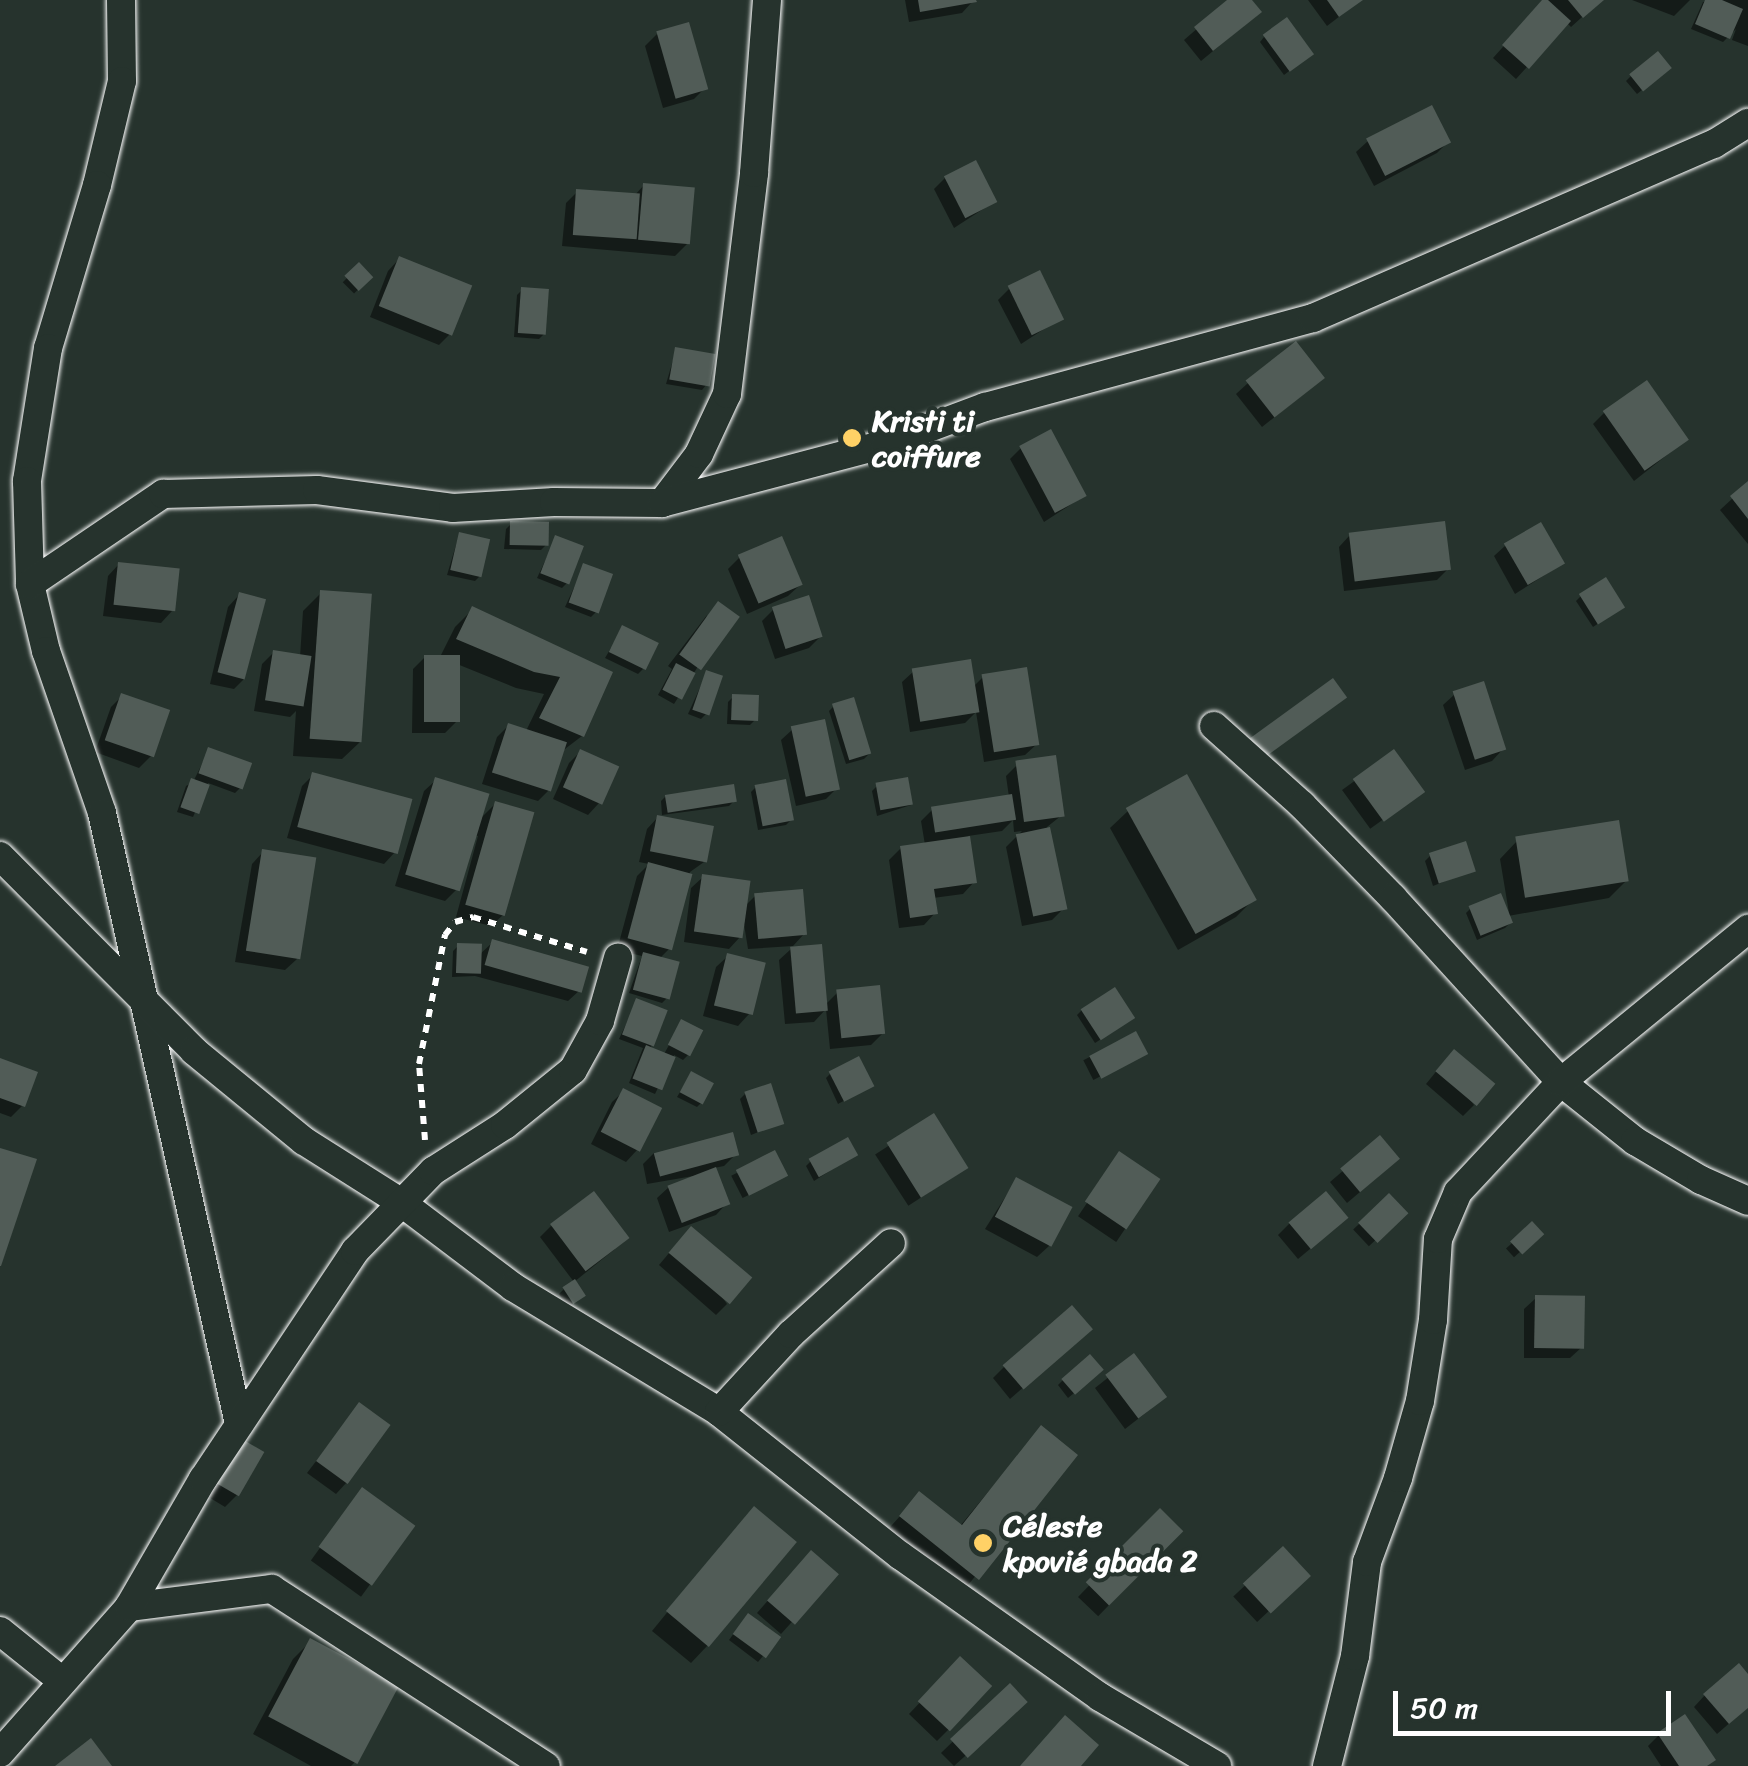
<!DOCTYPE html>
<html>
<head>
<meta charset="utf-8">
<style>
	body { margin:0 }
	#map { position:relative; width:1748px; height:1766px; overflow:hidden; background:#26332d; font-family:Sriracha,sans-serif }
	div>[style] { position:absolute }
	.shadow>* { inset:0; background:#0007; transform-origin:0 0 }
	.building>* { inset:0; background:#515c57; transform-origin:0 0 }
	.path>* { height:6px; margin-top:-3px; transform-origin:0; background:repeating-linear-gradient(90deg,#fff 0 8px,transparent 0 16px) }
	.roads { filter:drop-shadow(0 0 2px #fff) drop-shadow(0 0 2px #fff) }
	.street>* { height:28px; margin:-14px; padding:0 14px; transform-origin:14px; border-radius:14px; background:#26332d }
	.dots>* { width:28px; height:28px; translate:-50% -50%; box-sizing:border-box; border:5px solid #26332d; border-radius:50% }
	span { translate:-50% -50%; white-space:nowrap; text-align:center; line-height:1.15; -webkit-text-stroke:8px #26332d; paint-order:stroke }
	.poi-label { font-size:30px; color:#fff; font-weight:700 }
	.left { translate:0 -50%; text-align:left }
	.scale { position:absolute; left:1393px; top:1691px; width:278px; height:45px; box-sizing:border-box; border:5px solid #fff; border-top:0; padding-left:12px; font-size:30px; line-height:35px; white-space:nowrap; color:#fff; -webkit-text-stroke:8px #26332d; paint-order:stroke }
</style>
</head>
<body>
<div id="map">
	<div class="shadow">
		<i style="clip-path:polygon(905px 0,973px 0,973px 1px,962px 13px,909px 22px)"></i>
		<i style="clip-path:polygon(1230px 0,1249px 0,1247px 23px,1201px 61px,1184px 40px)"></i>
		<i style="clip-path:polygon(1308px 0,1361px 0,1327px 26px)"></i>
		<i style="clip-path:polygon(1545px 0,1601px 0,1571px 27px,1567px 23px,1516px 79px,1493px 58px)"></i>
		<i style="clip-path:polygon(1632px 0,1690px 0,1674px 16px)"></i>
		<i style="clip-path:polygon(1715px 0,1748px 0,1748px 46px,1732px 40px,1736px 29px,1723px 42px,1691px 29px,1703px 2px)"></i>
		<i style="clip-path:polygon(657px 34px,705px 88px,694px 99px,663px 108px,645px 46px)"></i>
		<i style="clip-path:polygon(1264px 37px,1306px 58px,1284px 75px,1260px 42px)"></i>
		<i style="clip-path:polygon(1663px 73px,1637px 94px,1626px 81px,1631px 76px)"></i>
		<i style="clip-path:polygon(1368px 141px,1448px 142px,1437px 153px,1374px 186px,1356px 152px)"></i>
		<i style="clip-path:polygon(945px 178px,994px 202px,954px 228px,934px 189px)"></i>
		<i style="clip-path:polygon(644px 185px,687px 244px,675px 256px,562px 246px,566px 203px,577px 192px,634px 196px)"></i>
		<i style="clip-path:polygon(399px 259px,451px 333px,439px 345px,370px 317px,388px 271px)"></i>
		<i style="left:359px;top:266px;width:16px;height:23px;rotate:45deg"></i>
		<i style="clip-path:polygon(1010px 288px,1061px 318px,1021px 344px,998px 300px)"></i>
		<i style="clip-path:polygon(522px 290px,544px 334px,539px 339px,514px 337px,517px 295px)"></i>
		<i style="clip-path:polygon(676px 350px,707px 384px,702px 390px,666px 384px)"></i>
		<i style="clip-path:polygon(1248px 383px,1310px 389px,1262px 427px,1236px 394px)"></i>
		<i style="clip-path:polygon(1604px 413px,1686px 440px,1634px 481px,1593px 424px)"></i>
		<i style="clip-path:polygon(1021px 448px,1084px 496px,1044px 522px,1010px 459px)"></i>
		<i style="clip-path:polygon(1748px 484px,1748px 544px,1720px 510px)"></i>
		<i style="clip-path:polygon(511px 524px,546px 545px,541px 550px,504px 549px,506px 529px)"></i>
		<i style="clip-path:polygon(459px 535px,480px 576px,475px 581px,447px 575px)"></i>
		<i style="clip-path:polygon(1350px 535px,1448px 569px,1437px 580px,1344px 591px,1339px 547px)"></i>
		<i style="clip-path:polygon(556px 538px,567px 583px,562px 588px,537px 578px)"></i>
		<i style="clip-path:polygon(780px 539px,800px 585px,788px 596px,747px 614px,728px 569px,739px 558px)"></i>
		<i style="clip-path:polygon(1506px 545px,1562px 564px,1515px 594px,1494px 556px)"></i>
		<i style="clip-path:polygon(119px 564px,172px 611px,161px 623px,103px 616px,108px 576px)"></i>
		<i style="clip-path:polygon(584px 566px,596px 612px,591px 617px,565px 607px)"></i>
		<i style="clip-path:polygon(321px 593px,360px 742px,342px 759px,293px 756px,296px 711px,290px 717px,254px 711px,262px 664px,274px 652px,300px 657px,303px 611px)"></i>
		<i style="clip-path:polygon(239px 595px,245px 678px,234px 689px,210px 684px,228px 607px)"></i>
		<i style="clip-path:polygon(1581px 596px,1617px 611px,1593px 627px,1576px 601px)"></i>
		<i style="clip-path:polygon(473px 609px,610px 673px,582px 736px,561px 752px,549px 790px,538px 801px,482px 784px,497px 737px,508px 726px,526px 731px,544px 694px,516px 688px,457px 664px,456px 722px,445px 733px,412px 733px,413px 669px,425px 657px,440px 657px,455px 627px)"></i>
		<i style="clip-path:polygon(774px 609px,821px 636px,809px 648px,775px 659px,762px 621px)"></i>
		<i style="clip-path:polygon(707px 615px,697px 668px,674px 704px,658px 695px,672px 669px,668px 666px)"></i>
		<i style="clip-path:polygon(623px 628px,643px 669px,638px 674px,605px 658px)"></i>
		<i style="clip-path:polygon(914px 671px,973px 687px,983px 677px,1037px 744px,1025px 755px,984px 762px,976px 712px,965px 723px,910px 732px,902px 682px)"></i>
		<i style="clip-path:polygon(707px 672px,706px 714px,701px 719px,688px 714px)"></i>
		<i style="clip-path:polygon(1455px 694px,1503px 749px,1492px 761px,1465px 770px,1443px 705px)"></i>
		<i style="clip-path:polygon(122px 696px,151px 756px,139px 768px,95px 752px,111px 707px)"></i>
		<i style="clip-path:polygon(733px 697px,755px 720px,750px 725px,727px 724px,728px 702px)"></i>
		<i style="clip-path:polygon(834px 706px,869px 754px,864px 759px,846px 764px,829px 711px)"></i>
		<i style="clip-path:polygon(793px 729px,837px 788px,826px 799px,796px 806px,781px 740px)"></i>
		<i style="clip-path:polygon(209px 750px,240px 788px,235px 793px,208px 783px,193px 817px,177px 812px,186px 786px,193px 782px)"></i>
		<i style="clip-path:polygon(580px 752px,599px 803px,588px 815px,553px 799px,569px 763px)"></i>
		<i style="left:1393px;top:753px;width:48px;height:63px;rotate:54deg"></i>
		<i style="clip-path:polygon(1018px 764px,1062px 815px,1047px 827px,1064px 908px,1052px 920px,1022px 926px,1006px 847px,1022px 831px,1014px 832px,1013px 820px,1002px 831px,968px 836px,974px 882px,963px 894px,933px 898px,935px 913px,924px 925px,899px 928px,889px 860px,901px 848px,925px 845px,921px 821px,932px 810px,1009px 797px,1006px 776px)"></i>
		<i style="clip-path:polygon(313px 775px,395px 852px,384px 864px,287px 838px,302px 786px)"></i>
		<i style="clip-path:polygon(436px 780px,478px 821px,495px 804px,503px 915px,491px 926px,456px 917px,478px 836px,474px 835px,456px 890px,445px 901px,395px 886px,424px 791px)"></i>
		<i style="clip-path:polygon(877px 786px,911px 805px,877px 816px,872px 791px)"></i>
		<i style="clip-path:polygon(756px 787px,791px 820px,786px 825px,758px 830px,751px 792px)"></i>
		<i style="clip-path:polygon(666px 796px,734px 801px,729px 806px,662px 815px,661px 801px)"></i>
		<i style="clip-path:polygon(1128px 811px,1254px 899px,1236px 917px,1178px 950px,1110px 828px)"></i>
		<i style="clip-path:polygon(658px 817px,704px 862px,690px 872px,669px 949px,659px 959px,667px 998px,662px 1003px,629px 993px,642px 956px,617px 950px,637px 876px,649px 864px,639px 862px,647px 829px)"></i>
		<i style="clip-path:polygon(1517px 841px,1627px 880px,1609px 898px,1508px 916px,1510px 923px,1505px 928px,1477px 940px,1466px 913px,1471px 908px,1509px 913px,1500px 859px)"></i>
		<i style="clip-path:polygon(263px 852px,297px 959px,285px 970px,235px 962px,252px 864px)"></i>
		<i style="clip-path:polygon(1430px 856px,1473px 870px,1433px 886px,1425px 861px)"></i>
		<i style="clip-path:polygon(703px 877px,744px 907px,755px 896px,804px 934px,793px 946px,748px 949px,743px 918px,740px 937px,729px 949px,684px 942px,691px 888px)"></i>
		<i style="clip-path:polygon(493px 942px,580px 990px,568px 1001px,475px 976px,452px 977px,453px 951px,458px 946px,479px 955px)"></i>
		<i style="clip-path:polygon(791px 949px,825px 1005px,838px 992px,883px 1033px,871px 1045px,830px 1049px,826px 1009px,814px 1022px,785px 1024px,779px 960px)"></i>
		<i style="clip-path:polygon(728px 956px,749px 1014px,738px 1026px,703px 1016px,716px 967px)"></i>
		<i style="clip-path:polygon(637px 1001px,665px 1012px,651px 1047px,664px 1054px,682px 1022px,688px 1055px,683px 1060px,674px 1055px,655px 1094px,629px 1083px,643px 1048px,619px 1039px)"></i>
		<i style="clip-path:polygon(1082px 1010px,1126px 1023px,1095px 1043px,1077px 1015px)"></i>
		<i style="left:1135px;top:1034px;width:22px;height:58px;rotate:63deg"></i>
		<i style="clip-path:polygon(0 1060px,22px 1106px,11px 1117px,0 1113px)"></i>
		<i style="clip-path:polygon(1443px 1063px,1474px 1105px,1463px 1116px,1426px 1084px)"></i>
		<i style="clip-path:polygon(831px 1073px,871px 1086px,838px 1104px,826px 1078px)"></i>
		<i style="clip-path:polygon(691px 1074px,702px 1102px,697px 1107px,677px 1097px)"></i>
		<i style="clip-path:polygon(624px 1091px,637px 1150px,626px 1162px,591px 1144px,612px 1102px)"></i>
		<i style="clip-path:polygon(745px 1094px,781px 1123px,751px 1135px,740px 1099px)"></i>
		<i style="left:933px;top:1117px;width:61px;height:69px;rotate:57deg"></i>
		<i style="clip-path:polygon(1380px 1139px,1386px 1170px,1347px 1203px,1330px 1182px)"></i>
		<i style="clip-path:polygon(654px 1153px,736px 1154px,724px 1166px,714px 1168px,727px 1203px,716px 1215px,669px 1232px,657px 1198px,669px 1187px,705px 1174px,647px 1184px,643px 1164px)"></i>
		<i style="left:774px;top:1154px;width:25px;height:48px;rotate:63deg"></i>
		<i style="left:1120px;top:1154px;width:46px;height:75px;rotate:34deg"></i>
		<i style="clip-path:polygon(855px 1155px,814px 1181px,806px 1166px,811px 1161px)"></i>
		<i style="clip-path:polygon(1016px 1180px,1049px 1246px,1037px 1257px,985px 1229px)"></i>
		<i style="left:1389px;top:1196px;width:23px;height:49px;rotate:47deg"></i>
		<i style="clip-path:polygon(1290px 1223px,1334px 1229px,1298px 1259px,1278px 1235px)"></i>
		<i style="left:1532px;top:1225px;width:12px;height:35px;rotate:48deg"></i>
		<i style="clip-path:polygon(551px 1226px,615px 1249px,574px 1282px,540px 1237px)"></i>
		<i style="clip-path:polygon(680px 1240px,727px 1304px,716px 1315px,659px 1265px)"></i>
		<i style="clip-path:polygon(564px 1289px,578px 1300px,567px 1307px,559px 1294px)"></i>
		<i style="clip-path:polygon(1536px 1298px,1582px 1347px,1570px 1358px,1524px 1358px,1524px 1309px)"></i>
		<i style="clip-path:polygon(1078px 1340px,1010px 1399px,993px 1378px,1004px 1367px)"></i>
		<i style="clip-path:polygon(1134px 1357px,1152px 1408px,1125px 1429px,1095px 1388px)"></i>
		<i style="clip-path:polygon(1096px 1375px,1068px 1398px,1058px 1385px,1063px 1380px)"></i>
		<i style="clip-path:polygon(359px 1405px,347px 1482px,336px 1494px,307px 1473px)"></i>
		<i style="clip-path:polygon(1041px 1428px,1075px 1455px,959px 1596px,883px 1535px,919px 1495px,960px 1526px)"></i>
		<i style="clip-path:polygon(217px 1445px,237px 1495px,225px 1507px,192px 1487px)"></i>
		<i style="left:362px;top:1490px;width:62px;height:87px;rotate:36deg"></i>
		<i style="left:1160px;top:1512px;width:28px;height:118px;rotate:44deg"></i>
		<i style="clip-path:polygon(737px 1527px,708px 1645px,691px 1663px,652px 1631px)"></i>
		<i style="left:1283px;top:1550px;width:35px;height:68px;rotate:47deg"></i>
		<i style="clip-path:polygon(800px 1564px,835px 1574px,781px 1634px,757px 1613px)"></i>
		<i style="clip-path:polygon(743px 1621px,778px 1638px,758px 1662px,729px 1640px)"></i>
		<i style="clip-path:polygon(311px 1641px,355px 1762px,351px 1766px,311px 1766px,253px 1734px,293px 1659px)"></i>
		<i style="clip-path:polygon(960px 1660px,949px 1729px,937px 1741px,909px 1714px)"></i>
		<i style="clip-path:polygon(1748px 1678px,1748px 1707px,1717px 1734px,1694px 1707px,1705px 1695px)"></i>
		<i style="clip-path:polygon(1010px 1686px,1025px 1702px,954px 1766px,941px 1753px)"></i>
		<i style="clip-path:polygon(1659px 1735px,1706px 1766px,1661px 1766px,1648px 1746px)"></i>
	</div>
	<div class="building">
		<i style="clip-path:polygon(918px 0,976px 0,977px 2px,920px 12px)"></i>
		<i style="clip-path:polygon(1227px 0,1252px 0,1262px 12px,1213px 51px,1194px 27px)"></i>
		<i style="clip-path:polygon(1327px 0,1363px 0,1339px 17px)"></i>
		<i style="clip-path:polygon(1542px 0,1548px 0,1571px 21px,1529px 69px,1502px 45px)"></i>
		<i style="clip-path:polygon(1568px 0,1604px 0,1583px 18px)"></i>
		<i style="clip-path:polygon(1705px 0,1722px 0,1743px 9px,1730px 39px,1695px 24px)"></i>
		<i style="left:1287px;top:17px;width:46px;height:30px;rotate:54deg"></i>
		<i style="left:689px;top:22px;width:70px;height:34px;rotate:74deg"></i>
		<i style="left:1658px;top:51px;width:22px;height:37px;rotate:51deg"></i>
		<i style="left:1432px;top:105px;width:42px;height:74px;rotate:63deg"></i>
		<i style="left:976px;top:160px;width:47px;height:36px;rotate:63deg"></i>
		<i style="left:643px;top:183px;width:52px;height:57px;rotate:5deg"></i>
		<i style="left:576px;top:189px;width:64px;height:46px;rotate:4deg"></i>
		<i style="left:399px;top:256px;width:79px;height:54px;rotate:22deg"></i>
		<i style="left:359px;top:262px;width:21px;height:20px;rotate:47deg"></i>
		<i style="left:1040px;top:270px;width:55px;height:36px;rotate:64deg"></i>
		<i style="left:521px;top:287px;width:28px;height:46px;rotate:4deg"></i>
		<i style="left:1296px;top:341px;width:47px;height:64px;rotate:52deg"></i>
		<i style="left:675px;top:347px;width:41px;height:33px;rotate:10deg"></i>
		<i style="left:1647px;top:380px;width:73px;height:54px;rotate:55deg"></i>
		<i style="left:1051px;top:429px;width:76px;height:36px;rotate:62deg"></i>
		<i style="clip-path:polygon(1748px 481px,1748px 519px,1730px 496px)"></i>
		<i style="left:510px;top:521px;width:39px;height:24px;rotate:1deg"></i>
		<i style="left:1445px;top:521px;width:49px;height:97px;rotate:83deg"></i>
		<i style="left:1541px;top:522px;width:48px;height:43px;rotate:60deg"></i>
		<i style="left:459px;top:532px;width:32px;height:39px;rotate:13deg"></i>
		<i style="left:555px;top:535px;width:31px;height:41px;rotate:21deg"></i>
		<i style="left:782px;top:536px;width:53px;height:48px;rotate:67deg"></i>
		<i style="left:118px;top:562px;width:62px;height:43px;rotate:6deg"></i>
		<i style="left:583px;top:563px;width:32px;height:42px;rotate:20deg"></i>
		<i style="left:1606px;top:577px;width:36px;height:32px;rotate:58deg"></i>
		<i style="left:320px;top:590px;width:52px;height:149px;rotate:4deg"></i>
		<i style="left:239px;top:592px;width:28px;height:83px;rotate:15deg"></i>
		<i style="left:809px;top:595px;width:44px;height:39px;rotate:72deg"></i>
		<i style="left:718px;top:601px;width:27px;height:66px;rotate:36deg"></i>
		<i style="clip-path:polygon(472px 606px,613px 672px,584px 737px,539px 718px,560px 677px,534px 672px,456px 639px)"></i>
		<i style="left:622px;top:625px;width:41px;height:30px;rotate:26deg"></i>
		<i style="left:273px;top:650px;width:39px;height:51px;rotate:9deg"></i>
		<i style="left:424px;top:655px;width:36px;height:67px"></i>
		<i style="left:971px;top:659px;width:54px;height:60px;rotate:81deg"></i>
		<i style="left:676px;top:663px;width:22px;height:30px;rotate:27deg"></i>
		<i style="left:1027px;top:667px;width:79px;height:46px;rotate:81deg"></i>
		<i style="left:706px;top:670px;width:18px;height:42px;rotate:19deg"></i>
		<i style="left:1333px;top:678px;width:24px;height:103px;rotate:54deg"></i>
		<i style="left:1484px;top:681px;width:72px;height:33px;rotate:72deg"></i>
		<i style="left:121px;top:693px;width:52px;height:50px;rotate:19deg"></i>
		<i style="left:732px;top:694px;width:27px;height:26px;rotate:2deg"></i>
		<i style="left:854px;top:697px;width:59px;height:23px;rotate:73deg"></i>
		<i style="left:825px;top:719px;width:72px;height:35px;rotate:78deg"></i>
		<i style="left:508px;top:723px;width:62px;height:52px;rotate:18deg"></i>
		<i style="left:208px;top:747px;width:47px;height:28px;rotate:20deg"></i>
		<i style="left:580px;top:749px;width:43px;height:42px;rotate:24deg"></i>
		<i style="left:1394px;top:749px;width:53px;height:51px;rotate:54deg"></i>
		<i style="left:1056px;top:755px;width:62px;height:41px;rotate:82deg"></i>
		<i style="left:312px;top:772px;width:104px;height:57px;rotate:15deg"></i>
		<i style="left:1187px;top:774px;width:144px;height:70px;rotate:61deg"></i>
		<i style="left:435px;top:777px;width:57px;height:102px;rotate:17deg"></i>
		<i style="left:908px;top:777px;width:28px;height:33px;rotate:80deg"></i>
		<i style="left:191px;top:778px;width:20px;height:31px;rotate:20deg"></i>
		<i style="left:786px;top:779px;width:42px;height:32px;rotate:79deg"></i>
		<i style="left:734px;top:784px;width:18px;height:70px;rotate:81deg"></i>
		<i style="left:1012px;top:794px;width:26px;height:82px;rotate:81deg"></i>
		<i style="left:495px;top:801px;width:41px;height:108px;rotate:16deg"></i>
		<i style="left:657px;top:815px;width:58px;height:37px;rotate:11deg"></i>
		<i style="left:1619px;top:820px;width:62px;height:105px;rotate:81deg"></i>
		<i style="left:1050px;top:827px;width:84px;height:35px;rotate:78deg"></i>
		<i style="clip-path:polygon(970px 836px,977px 883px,934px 889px,938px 914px,910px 918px,900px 846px)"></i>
		<i style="left:1466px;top:841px;width:32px;height:39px;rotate:72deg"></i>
		<i style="left:262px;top:849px;width:55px;height:103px;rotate:9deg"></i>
		<i style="left:648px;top:862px;width:46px;height:79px;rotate:15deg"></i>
		<i style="left:702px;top:874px;width:49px;height:58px;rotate:8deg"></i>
		<i style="left:803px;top:889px;width:46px;height:49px;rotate:85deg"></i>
		<i style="left:1501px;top:893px;width:32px;height:35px;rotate:68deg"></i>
		<i style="left:492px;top:939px;width:101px;height:27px;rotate:16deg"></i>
		<i style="left:457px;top:943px;width:25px;height:30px;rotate:2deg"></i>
		<i style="left:822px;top:944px;width:67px;height:32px;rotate:85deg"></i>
		<i style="left:643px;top:952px;width:38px;height:39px;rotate:15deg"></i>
		<i style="left:727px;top:953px;width:40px;height:54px;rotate:14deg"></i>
		<i style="left:880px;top:985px;width:49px;height:44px;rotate:84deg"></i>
		<i style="left:1115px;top:987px;width:37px;height:41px;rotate:57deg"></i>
		<i style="left:636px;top:998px;width:34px;height:39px;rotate:21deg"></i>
		<i style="left:681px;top:1019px;width:25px;height:29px;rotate:27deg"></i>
		<i style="left:1136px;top:1031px;width:26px;height:53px;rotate:62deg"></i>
		<i style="left:646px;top:1045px;width:32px;height:36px;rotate:22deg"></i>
		<i style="left:1454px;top:1049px;width:54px;height:29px;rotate:40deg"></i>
		<i style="left:859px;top:1056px;width:34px;height:34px;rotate:63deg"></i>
		<i style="clip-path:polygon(0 1058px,38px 1072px,25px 1107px,0 1098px)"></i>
		<i style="left:691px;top:1071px;width:26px;height:24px;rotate:28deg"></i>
		<i style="left:771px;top:1083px;width:43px;height:28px;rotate:72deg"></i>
		<i style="left:623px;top:1088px;width:44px;height:49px;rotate:27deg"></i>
		<i style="left:934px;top:1113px;width:65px;height:56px;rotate:58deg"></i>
		<i style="left:733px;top:1132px;width:24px;height:82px;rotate:75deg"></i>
		<i style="left:1380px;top:1135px;width:31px;height:52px;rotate:50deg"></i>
		<i style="left:848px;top:1137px;width:21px;height:45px;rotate:61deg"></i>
		<i style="clip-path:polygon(0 1148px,37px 1159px,1px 1266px,0 1266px)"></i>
		<i style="left:775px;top:1150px;width:29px;height:44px;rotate:63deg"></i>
		<i style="left:1119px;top:1151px;width:50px;height:61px;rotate:34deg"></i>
		<i style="left:716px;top:1167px;width:40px;height:52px;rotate:69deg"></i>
		<i style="left:1016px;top:1177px;width:64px;height:45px;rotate:28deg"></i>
		<i style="left:594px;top:1191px;width:59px;height:55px;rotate:53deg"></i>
		<i style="left:1326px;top:1191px;width:35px;height:49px;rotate:50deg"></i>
		<i style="left:1389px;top:1193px;width:28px;height:43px;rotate:46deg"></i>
		<i style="left:1532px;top:1221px;width:18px;height:30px;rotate:47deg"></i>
		<i style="left:691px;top:1226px;width:80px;height:35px;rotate:40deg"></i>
		<i style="left:575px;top:1279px;width:20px;height:15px;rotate:57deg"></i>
		<i style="left:1535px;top:1295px;width:50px;height:53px;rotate:1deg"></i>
		<i style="left:1072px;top:1305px;width:32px;height:92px;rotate:49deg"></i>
		<i style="left:1134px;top:1353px;width:55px;height:36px;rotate:53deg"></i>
		<i style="left:1090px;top:1354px;width:21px;height:38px;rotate:49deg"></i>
		<i style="left:359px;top:1402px;width:39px;height:73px;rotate:36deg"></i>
		<i style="clip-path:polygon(1041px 1425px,1078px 1455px,979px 1580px,899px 1516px,919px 1491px,962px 1525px)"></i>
		<i style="left:228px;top:1431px;width:42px;height:51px;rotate:30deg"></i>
		<i style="left:362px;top:1487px;width:66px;height:74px;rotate:36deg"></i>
		<i style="left:754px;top:1506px;width:56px;height:137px;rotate:40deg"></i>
		<i style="left:1160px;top:1508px;width:33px;height:105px;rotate:45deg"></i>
		<i style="left:1283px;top:1546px;width:41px;height:55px;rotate:47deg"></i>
		<i style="left:811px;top:1550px;width:37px;height:67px;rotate:41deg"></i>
		<i style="left:748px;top:1613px;width:41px;height:26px;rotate:36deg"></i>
		<i style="left:310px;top:1638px;width:101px;height:89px;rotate:28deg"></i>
		<i style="left:960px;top:1656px;width:44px;height:62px;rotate:43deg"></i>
		<i style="clip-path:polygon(1739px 1663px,1748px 1674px,1748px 1708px,1729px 1724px,1703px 1694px)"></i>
		<i style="left:1010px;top:1683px;width:26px;height:82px;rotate:47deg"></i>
		<i style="clip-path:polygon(1685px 1714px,1716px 1760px,1707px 1766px,1679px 1766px,1657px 1733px)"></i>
		<i style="clip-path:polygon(1065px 1715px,1099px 1745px,1081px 1766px,1020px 1766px)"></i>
		<i style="clip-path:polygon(91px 1738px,112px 1766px,55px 1766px)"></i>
	</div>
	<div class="path">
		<i style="left:425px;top:1140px;width:76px;rotate:-94.5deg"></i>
		<i style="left:419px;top:1064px;width:132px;rotate:-78.6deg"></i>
		<i style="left:445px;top:935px;width:16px;rotate:-52deg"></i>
		<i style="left:455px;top:922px;width:19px;rotate:-16deg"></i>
		<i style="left:473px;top:917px;width:119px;rotate:17.1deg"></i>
	</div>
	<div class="roads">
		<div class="street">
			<i style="left:121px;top:0;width:81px;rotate:89.3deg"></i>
			<i style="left:122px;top:81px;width:107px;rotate:103.5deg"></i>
			<i style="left:97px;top:185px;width:170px;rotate:106.7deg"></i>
			<i style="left:48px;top:348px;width:135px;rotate:99deg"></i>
			<i style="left:27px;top:481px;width:103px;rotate:88.3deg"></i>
			<i style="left:30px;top:584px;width:69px;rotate:76.6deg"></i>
			<i style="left:46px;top:651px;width:171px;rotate:70.9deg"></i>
			<i style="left:102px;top:813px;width:626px;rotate:77.36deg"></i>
			<i style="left:662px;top:503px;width:61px;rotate:-52.9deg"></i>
			<i style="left:699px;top:454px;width:66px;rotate:-65deg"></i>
			<i style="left:727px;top:394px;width:223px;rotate:-83deg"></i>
			<i style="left:754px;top:173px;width:173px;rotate:-85.7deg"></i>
			<i style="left:30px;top:584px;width:161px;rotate:-34.1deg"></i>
			<i style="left:163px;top:494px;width:154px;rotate:-1.5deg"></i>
			<i style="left:317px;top:490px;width:137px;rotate:7.5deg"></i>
			<i style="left:453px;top:508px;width:101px;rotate:-3.4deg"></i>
			<i style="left:554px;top:502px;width:108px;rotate:0.5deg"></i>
			<i style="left:662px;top:503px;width:232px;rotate:-14.8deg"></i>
			<i style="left:886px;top:444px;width:106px;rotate:-20.5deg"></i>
			<i style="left:985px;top:407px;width:340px;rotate:-15.2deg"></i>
			<i style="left:1313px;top:318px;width:437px;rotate:-23.5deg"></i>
			<i style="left:1714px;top:144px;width:40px;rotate:-32deg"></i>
			<i style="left:1214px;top:726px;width:118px;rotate:41.9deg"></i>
			<i style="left:1302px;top:805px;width:130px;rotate:45.6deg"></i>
			<i style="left:1393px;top:898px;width:249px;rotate:47.6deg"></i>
			<i style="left:1561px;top:1082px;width:95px;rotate:38.6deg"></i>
			<i style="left:1635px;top:1141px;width:77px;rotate:30.6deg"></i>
			<i style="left:1701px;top:1180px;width:51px;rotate:24.1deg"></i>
			<i style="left:0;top:856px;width:275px;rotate:45.1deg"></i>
			<i style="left:194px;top:1051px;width:142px;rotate:39.3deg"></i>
			<i style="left:304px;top:1141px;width:116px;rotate:32.3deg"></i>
			<i style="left:402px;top:1203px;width:139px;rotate:37.1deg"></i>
			<i style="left:513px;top:1287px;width:241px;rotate:31.2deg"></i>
			<i style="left:719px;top:1412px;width:232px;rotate:38.4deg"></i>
			<i style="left:901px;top:1556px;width:244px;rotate:35.3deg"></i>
			<i style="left:1100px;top:1697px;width:136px;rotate:30.5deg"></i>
			<i style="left:719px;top:1412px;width:106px;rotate:-47.3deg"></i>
			<i style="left:791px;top:1334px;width:135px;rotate:-42.3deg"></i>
			<i style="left:129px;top:1607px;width:144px;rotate:-7.2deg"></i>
			<i style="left:272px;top:1589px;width:326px;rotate:32.9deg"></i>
			<i style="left:0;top:1631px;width:78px;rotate:38.8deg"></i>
			<i style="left:0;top:1753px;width:195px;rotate:-48.5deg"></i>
			<i style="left:129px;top:1607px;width:148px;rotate:-60deg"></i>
			<i style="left:203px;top:1479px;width:274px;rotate:-56.3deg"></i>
			<i style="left:355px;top:1251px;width:112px;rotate:-45.7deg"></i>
			<i style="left:433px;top:1171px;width:85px;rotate:-32.6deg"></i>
			<i style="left:505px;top:1125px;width:87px;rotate:-39deg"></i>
			<i style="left:573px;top:1070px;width:56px;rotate:-61.1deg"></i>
			<i style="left:600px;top:1021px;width:66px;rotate:-74.1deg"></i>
			<i style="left:1327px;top:1766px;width:114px;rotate:-75.7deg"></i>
			<i style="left:1355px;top:1656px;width:95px;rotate:-82.7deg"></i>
			<i style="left:1367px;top:1562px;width:90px;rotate:-69.7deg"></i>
			<i style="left:1398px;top:1478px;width:80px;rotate:-74.1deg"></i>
			<i style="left:1420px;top:1401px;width:82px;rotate:-80.9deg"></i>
			<i style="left:1433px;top:1320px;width:81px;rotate:-86.5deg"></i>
			<i style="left:1438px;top:1239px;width:51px;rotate:-66.9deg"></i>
			<i style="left:1458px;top:1192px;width:151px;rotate:-46.9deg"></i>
			<i style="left:1561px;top:1082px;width:242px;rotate:-39.3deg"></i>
		</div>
	</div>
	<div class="dots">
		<i style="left:852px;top:438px;background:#ffd166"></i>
		<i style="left:983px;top:1543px;background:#ffd166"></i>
	</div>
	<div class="poi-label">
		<span class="left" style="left:872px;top:438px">Kristi ti<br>coiffure</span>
		<span class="left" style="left:1003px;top:1543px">Céleste<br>kpovié gbada 2</span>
	</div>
	<div class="scale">50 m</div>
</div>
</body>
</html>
